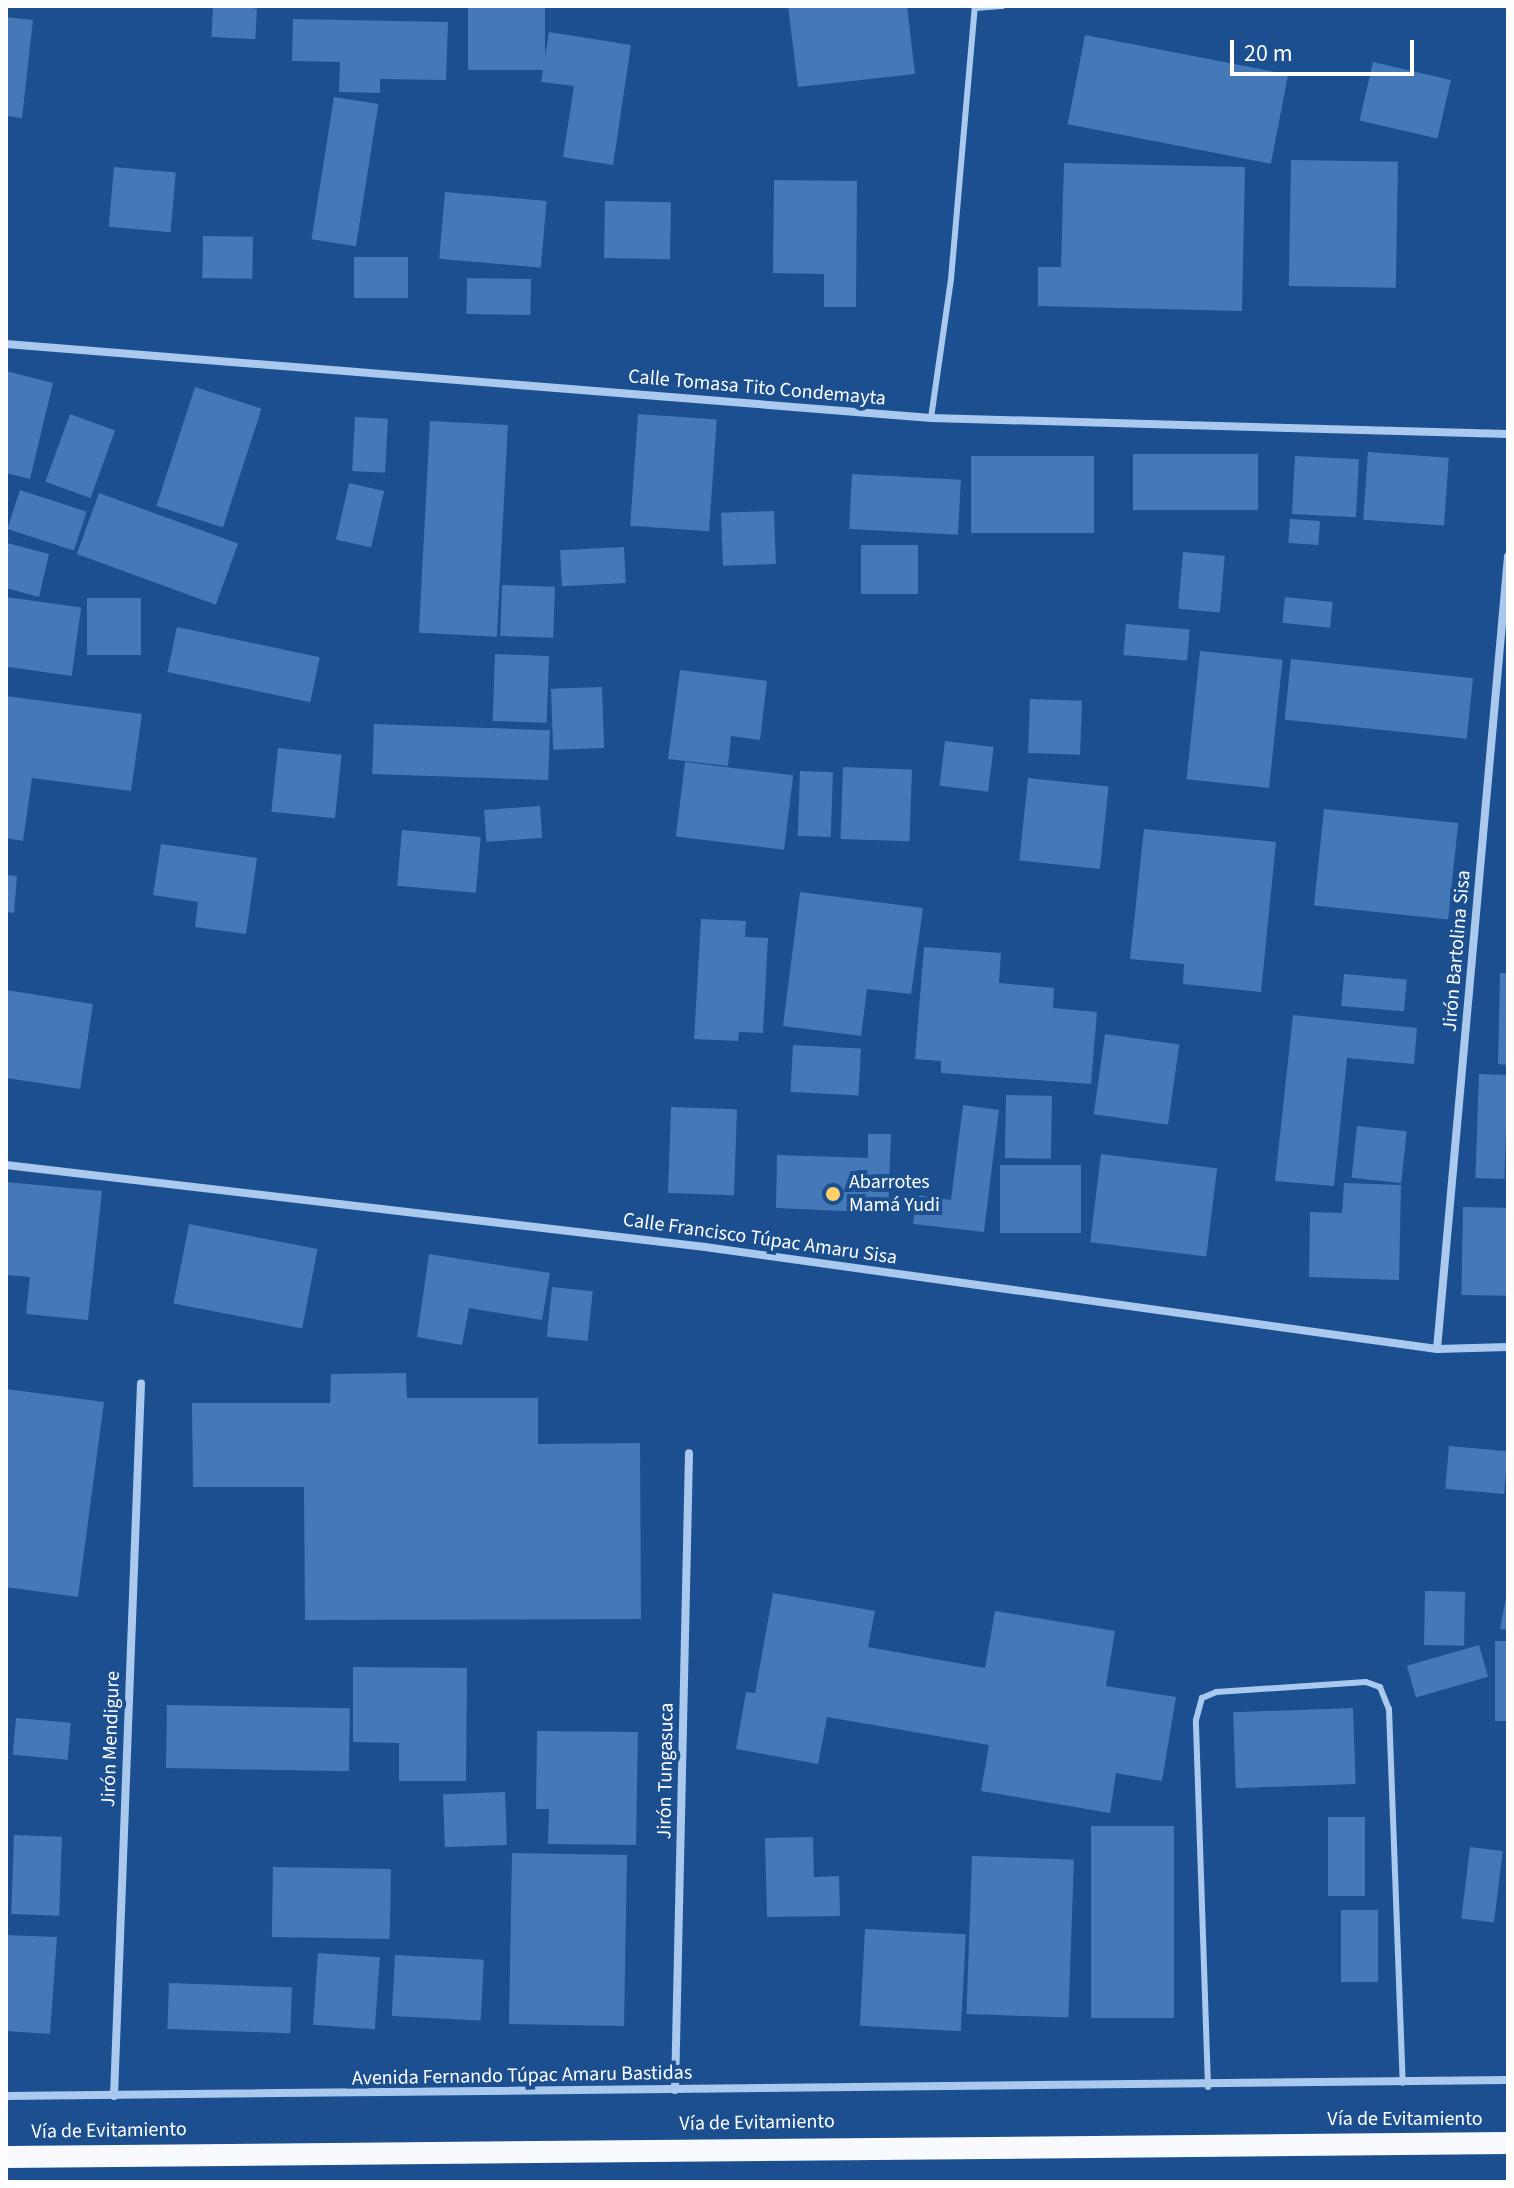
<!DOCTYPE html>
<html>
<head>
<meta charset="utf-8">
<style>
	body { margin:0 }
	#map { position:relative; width:1514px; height:2188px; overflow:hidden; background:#1b4f8f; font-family:"Source Sans 3",sans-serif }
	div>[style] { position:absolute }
	.building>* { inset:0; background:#4478b7; transform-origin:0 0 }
	.service>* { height:6px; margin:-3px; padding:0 3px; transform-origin:3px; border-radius:3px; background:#a9c9ee }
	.minor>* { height:8px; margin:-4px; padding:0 4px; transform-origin:4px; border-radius:4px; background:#a9c9ee }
	.trunk>* { height:22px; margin:-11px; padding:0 11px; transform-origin:11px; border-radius:11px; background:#f8faff }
	.dots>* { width:22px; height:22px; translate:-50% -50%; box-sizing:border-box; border:4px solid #1b4f8f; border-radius:50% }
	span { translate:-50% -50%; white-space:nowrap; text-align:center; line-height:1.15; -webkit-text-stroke:8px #1b4f8f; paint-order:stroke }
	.street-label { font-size:20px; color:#fff }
	.poi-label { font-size:20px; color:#fff }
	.left { translate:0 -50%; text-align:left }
	.frame { position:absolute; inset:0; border:8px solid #fff; pointer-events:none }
	.scale { position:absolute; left:1230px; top:40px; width:184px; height:36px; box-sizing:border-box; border:4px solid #fff; border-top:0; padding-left:10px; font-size:24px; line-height:28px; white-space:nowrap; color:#fff; -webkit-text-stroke:6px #1b4f8f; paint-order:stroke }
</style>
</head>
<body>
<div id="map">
	<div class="building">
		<i style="left:213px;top:6px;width:44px;height:31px;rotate:3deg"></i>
		<i style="left:468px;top:6px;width:77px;height:64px"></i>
		<i style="clip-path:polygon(788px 6px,907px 6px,915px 74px,798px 87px)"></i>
		<i style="clip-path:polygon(6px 17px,33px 20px,22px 118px,6px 116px)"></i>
		<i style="clip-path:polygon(293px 19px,448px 22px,446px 80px,380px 79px,380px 93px,339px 92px,340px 62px,292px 61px)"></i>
		<i style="clip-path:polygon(549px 32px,631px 45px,613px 165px,563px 157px,574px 86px,541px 82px)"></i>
		<i style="left:1085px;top:35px;width:207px;height:91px;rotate:11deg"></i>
		<i style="left:1373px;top:62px;width:80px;height:60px;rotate:13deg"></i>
		<i style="left:334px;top:97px;width:45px;height:144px;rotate:9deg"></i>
		<i style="left:1291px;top:160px;width:107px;height:126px;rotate:1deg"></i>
		<i style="clip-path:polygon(1064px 163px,1245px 167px,1242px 311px,1038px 306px,1038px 267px,1061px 267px)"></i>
		<i style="left:114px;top:167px;width:62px;height:60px;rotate:5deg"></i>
		<i style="clip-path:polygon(774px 180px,857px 181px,856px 307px,824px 307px,824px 274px,773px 273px)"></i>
		<i style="left:445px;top:192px;width:102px;height:67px;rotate:5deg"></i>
		<i style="left:605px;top:201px;width:66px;height:57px;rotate:1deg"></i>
		<i style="left:203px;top:236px;width:50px;height:42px;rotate:1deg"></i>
		<i style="left:354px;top:257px;width:54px;height:41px"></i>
		<i style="left:467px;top:278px;width:64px;height:36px;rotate:1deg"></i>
		<i style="clip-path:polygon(6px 371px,53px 383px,30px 479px,6px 473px)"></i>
		<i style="left:195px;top:387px;width:70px;height:125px;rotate:18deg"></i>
		<i style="left:70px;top:414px;width:48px;height:72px;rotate:20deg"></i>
		<i style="left:638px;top:414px;width:79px;height:112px;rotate:4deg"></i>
		<i style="left:355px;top:417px;width:33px;height:54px;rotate:3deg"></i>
		<i style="left:430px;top:421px;width:78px;height:212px;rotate:3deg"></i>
		<i style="left:1368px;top:452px;width:81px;height:68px;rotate:4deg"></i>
		<i style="left:1133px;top:454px;width:125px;height:56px"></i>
		<i style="left:971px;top:456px;width:123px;height:77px"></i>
		<i style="left:1295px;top:456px;width:64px;height:58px;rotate:3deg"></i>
		<i style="left:852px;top:474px;width:109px;height:55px;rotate:3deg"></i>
		<i style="left:349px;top:483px;width:36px;height:58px;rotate:13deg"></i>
		<i style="left:20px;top:490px;width:70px;height:41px;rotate:18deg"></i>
		<i style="left:99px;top:493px;width:148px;height:65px;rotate:20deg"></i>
		<i style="left:774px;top:511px;width:53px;height:53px;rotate:88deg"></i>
		<i style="left:1290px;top:519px;width:30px;height:24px;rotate:4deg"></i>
		<i style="clip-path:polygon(7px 543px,49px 554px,39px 597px,6px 588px)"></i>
		<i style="left:861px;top:545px;width:57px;height:49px"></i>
		<i style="left:624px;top:547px;width:36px;height:64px;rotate:87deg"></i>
		<i style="left:1183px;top:552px;width:42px;height:57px;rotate:5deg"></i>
		<i style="left:502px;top:585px;width:53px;height:51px;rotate:2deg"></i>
		<i style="left:6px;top:597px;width:76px;height:69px;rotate:8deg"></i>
		<i style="left:1285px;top:597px;width:48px;height:26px;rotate:6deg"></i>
		<i style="left:87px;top:598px;width:54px;height:57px"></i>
		<i style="left:1126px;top:624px;width:64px;height:31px;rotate:5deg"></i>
		<i style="left:177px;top:627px;width:146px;height:46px;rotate:12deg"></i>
		<i style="left:1200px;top:651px;width:83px;height:129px;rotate:6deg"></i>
		<i style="left:495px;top:654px;width:54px;height:67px;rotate:2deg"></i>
		<i style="left:1291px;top:659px;width:183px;height:61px;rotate:6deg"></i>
		<i style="clip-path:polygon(680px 670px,767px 681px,760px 740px,731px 736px,728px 766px,668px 759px)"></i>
		<i style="left:602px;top:687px;width:61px;height:51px;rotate:88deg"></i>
		<i style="clip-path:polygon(6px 696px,142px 714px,131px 791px,32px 778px,23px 841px,6px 838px)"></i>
		<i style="left:1030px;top:699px;width:52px;height:54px;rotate:2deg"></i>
		<i style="left:374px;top:724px;width:176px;height:50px;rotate:2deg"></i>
		<i style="left:945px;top:741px;width:49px;height:45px;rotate:7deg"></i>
		<i style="left:278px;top:748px;width:64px;height:64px;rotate:6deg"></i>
		<i style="left:685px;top:762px;width:109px;height:75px;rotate:7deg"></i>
		<i style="left:843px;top:767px;width:69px;height:72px;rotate:2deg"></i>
		<i style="left:800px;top:771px;width:33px;height:65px;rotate:2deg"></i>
		<i style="left:1028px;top:778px;width:81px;height:83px;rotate:6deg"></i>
		<i style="left:540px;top:806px;width:32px;height:56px;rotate:86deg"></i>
		<i style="left:1324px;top:809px;width:135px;height:97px;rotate:6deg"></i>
		<i style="clip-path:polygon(1144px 829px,1276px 842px,1261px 992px,1183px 984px,1184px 964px,1130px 959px)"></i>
		<i style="left:402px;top:830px;width:79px;height:56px;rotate:5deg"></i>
		<i style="clip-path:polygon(161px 844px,257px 858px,246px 934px,195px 927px,198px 902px,153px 895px)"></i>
		<i style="clip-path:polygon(6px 875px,17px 876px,14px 913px,6px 912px)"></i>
		<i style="clip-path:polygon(800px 892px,923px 908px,911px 994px,867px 989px,861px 1036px,783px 1026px)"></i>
		<i style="clip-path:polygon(701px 919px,746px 921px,745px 937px,768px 938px,763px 1033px,739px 1032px,738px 1041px,694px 1039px)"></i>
		<i style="clip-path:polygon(924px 947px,1001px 953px,999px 983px,1054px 988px,1053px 1008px,1097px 1012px,1091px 1084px,941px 1073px,941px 1061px,915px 1059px)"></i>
		<i style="clip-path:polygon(1500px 973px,1508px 973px,1508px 1065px,1498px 1064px)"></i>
		<i style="left:1344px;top:974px;width:63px;height:32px;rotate:5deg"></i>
		<i style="clip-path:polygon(6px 990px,93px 1004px,80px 1089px,6px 1078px)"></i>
		<i style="clip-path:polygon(1293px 1015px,1417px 1028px,1414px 1064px,1347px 1058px,1334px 1186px,1275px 1181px)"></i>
		<i style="left:1105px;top:1034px;width:75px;height:81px;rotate:8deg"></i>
		<i style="left:793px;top:1045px;width:68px;height:47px;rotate:3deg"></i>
		<i style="left:1479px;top:1074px;width:29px;height:104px;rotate:2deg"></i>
		<i style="left:1006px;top:1095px;width:46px;height:63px;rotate:1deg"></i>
		<i style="clip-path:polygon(963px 1105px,999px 1110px,984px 1232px,913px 1224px,917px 1195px,951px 1200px)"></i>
		<i style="left:671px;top:1107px;width:66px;height:86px;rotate:2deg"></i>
		<i style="left:1357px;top:1126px;width:50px;height:52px;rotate:6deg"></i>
		<i style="clip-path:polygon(868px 1134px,891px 1134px,888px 1213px,776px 1208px,777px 1155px,868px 1158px)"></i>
		<i style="left:1101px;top:1154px;width:117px;height:89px;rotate:7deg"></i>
		<i style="left:1000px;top:1165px;width:81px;height:68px"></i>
		<i style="clip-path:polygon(6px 1182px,102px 1191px,88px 1320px,26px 1314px,30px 1277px,6px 1275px)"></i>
		<i style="clip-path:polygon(1344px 1183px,1401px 1185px,1399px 1280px,1309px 1277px,1310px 1212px,1342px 1213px)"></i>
		<i style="left:1463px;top:1207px;width:45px;height:88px;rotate:1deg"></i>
		<i style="left:189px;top:1224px;width:131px;height:81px;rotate:11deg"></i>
		<i style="clip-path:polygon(429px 1254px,550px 1273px,542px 1320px,469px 1308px,462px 1345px,417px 1337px)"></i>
		<i style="left:552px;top:1287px;width:41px;height:50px;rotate:6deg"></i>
		<i style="clip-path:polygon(406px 1373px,407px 1398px,538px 1398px,538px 1444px,640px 1443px,641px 1619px,305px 1620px,304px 1487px,193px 1487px,192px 1403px,330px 1403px,331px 1374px)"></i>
		<i style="clip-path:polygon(6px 1389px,104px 1402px,78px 1597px,6px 1587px)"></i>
		<i style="left:1449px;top:1446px;width:59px;height:43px;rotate:5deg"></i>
		<i style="clip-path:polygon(1508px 1587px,1508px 1630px,1500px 1629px)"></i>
		<i style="left:1425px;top:1591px;width:40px;height:54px;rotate:1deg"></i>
		<i style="clip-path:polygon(773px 1593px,875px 1611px,868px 1647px,985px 1668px,995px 1611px,1115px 1631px,1106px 1686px,1176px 1697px,1162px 1781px,1116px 1773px,1110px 1813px,981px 1791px,989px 1745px,827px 1717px,818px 1764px,736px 1749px,746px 1692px,755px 1693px)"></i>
		<i style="left:1495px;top:1641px;width:13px;height:80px"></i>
		<i style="left:1479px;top:1645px;width:33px;height:75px;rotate:74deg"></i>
		<i style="clip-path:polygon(353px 1667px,467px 1668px,466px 1781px,399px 1781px,399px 1743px,353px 1742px)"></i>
		<i style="left:167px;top:1705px;width:183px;height:63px;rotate:1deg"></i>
		<i style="left:1353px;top:1708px;width:76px;height:120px;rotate:88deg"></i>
		<i style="left:16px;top:1718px;width:55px;height:37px;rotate:5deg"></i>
		<i style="clip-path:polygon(537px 1731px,638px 1732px,636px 1845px,548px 1844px,549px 1809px,536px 1809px)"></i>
		<i style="left:505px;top:1792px;width:53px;height:62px;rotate:88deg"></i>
		<i style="left:1328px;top:1817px;width:37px;height:79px"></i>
		<i style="left:1091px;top:1826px;width:83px;height:192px"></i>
		<i style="left:14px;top:1835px;width:48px;height:79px;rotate:2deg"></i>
		<i style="clip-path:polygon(813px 1837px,814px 1877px,839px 1876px,840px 1916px,767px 1917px,765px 1838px)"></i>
		<i style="left:1470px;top:1847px;width:33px;height:72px;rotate:7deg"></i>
		<i style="left:512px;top:1853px;width:115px;height:171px;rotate:1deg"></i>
		<i style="left:972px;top:1856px;width:102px;height:158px;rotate:2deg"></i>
		<i style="left:273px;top:1867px;width:118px;height:70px;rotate:1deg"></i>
		<i style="left:1341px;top:1910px;width:37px;height:72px"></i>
		<i style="left:865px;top:1929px;width:101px;height:97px;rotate:3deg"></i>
		<i style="clip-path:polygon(6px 1935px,57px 1937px,50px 2034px,6px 2031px)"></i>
		<i style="left:318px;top:1953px;width:62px;height:72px;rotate:4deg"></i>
		<i style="left:395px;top:1955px;width:89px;height:61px;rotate:3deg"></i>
		<i style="left:169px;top:1983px;width:123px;height:46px;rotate:2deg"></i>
	</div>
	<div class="service">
		<i style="left:975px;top:8px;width:27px;rotate:-4deg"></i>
		<i style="left:931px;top:418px;width:140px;rotate:-81.8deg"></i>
		<i style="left:951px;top:279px;width:274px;rotate:-85deg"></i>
		<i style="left:1208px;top:2087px;width:367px;rotate:-91.9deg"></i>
		<i style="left:1196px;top:1720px;width:23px;rotate:-75deg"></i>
		<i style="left:1202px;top:1698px;width:15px;rotate:-23deg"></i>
		<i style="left:1216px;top:1692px;width:150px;rotate:-3.8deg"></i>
		<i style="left:1366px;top:1682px;width:15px;rotate:20deg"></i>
		<i style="left:1380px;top:1687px;width:24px;rotate:68deg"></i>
		<i style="left:1389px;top:1709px;width:374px;rotate:87.9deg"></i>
	</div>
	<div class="minor">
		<i style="left:6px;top:344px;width:928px;rotate:4.57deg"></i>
		<i style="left:931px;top:418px;width:577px;rotate:1.59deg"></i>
		<i style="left:6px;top:1165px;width:704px;rotate:6.69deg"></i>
		<i style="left:705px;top:1247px;width:739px;rotate:7.93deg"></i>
		<i style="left:1437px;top:1349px;width:71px;rotate:-1.6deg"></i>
		<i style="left:1437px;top:1349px;width:796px;rotate:-84.88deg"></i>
		<i style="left:675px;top:2090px;width:637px;rotate:-88.74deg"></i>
		<i style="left:6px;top:2096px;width:1502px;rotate:-0.61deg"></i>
		<i style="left:114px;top:2096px;width:713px;rotate:-87.83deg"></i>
	</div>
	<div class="trunk">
		<i style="left:6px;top:2157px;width:1502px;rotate:-0.53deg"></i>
	</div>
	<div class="dots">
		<i style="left:833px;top:1194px;background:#ffd166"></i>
	</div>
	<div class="street-label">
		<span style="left:757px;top:388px;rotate:5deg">Calle Tomasa Tito Condemayta</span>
		<span style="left:1457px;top:951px;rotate:-85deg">Jirón Bartolina Sisa</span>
		<span style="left:760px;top:1239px;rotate:8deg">Calle Francisco Túpac Amaru Sisa</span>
		<span style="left:111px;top:1739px;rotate:-88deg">Jirón Mendigure</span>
		<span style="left:666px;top:1771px;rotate:-89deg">Jirón Tungasuca</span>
		<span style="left:522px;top:2076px;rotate:-1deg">Avenida Fernando Túpac Amaru Bastidas</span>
		<span style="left:1405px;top:2119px">Vía de Evitamiento</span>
		<span style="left:757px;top:2123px;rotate:-1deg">Vía de Evitamiento</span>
		<span style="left:109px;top:2131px;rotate:-1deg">Vía de Evitamiento</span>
	</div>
	<div class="poi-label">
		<span class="left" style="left:849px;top:1194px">Abarrotes<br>Mamá Yudi</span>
	</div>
	<div class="frame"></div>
	<div class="scale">20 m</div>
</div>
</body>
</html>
